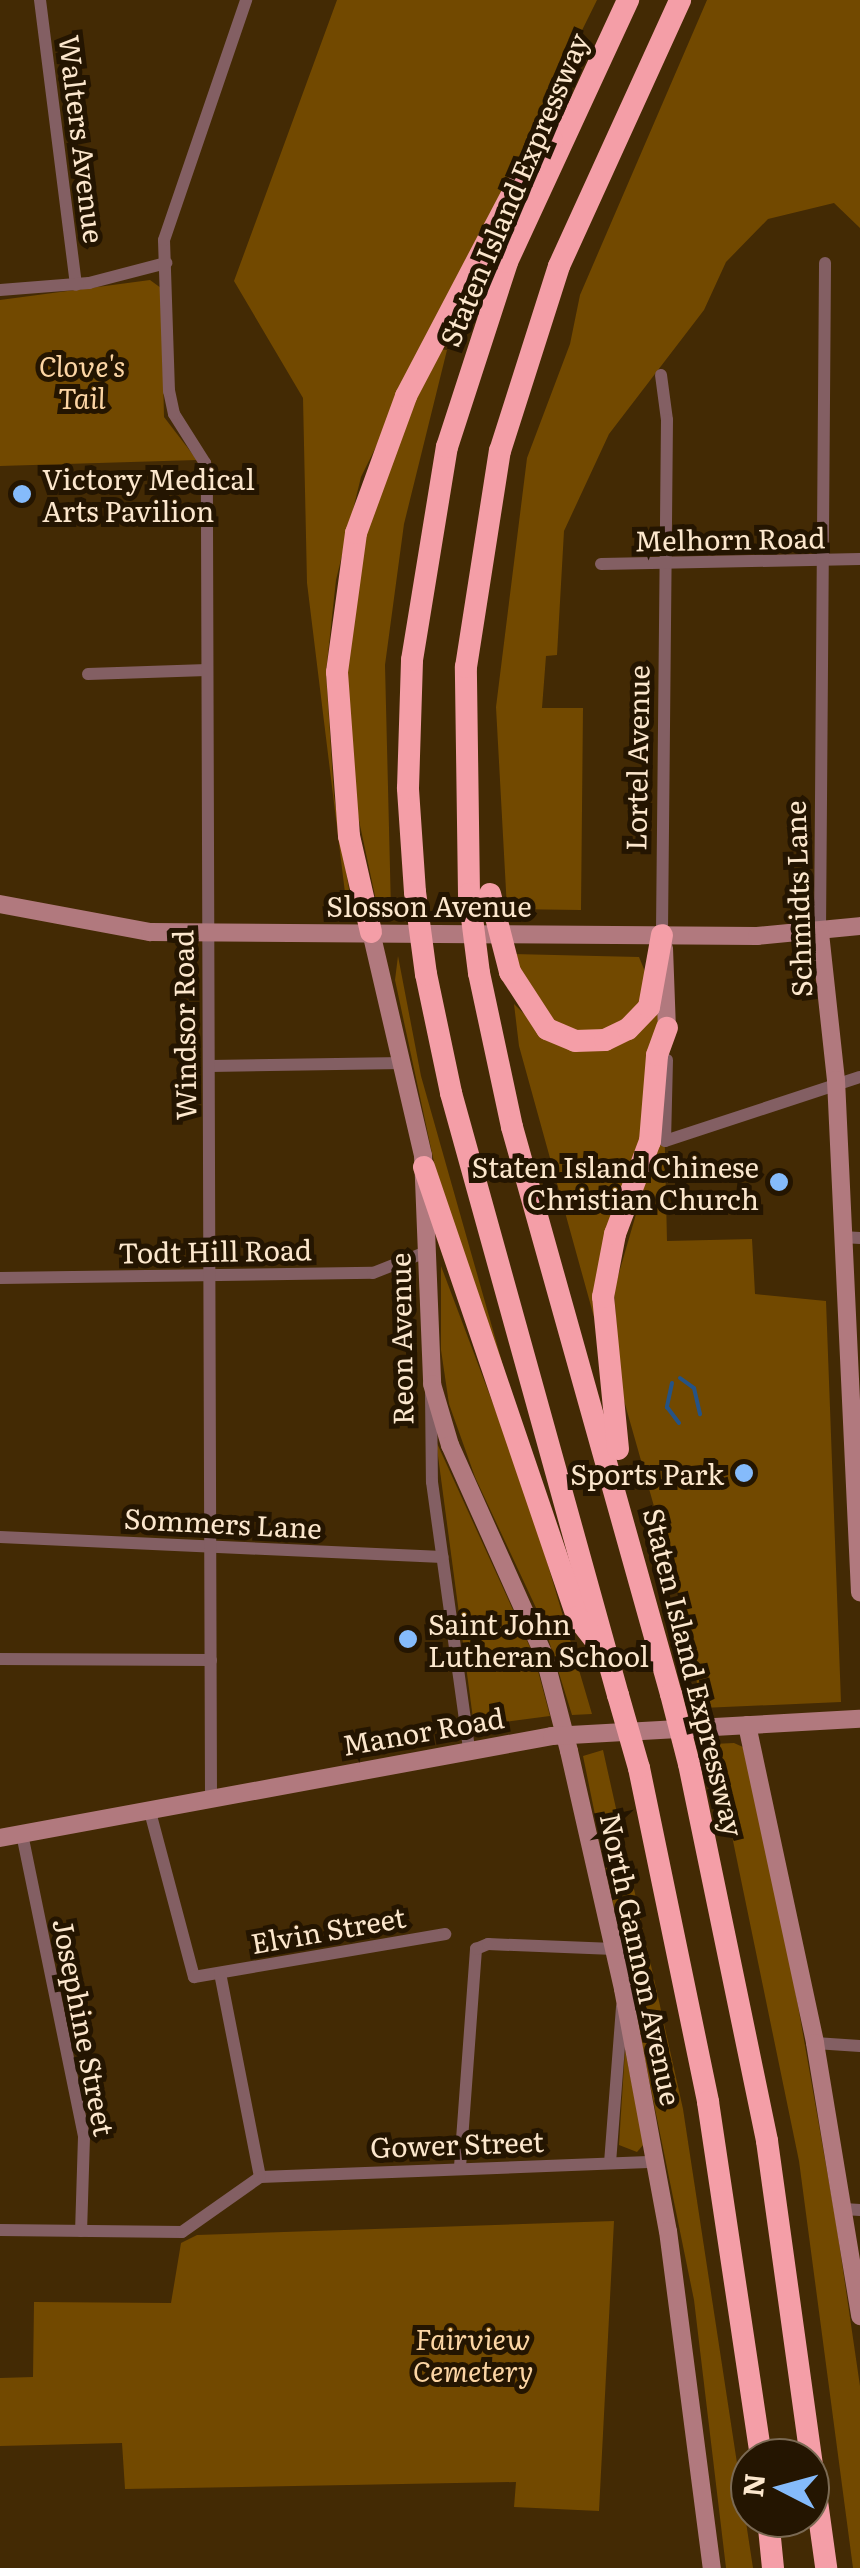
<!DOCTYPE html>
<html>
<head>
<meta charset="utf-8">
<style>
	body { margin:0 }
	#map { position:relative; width:860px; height:2568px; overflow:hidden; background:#432a04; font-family:Literata,serif }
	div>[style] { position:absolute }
	.green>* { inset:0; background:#724900 }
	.stream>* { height:4px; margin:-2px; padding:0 2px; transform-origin:2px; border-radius:2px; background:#255385 }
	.street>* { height:12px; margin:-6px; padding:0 6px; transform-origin:6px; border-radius:6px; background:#835f63 }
	.secondary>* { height:18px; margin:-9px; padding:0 9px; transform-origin:9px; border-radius:9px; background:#b1797e }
	.highway>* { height:22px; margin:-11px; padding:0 11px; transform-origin:11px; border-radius:11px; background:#f49ea7 }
	.highway-bridge>* { height:22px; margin:-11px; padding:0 11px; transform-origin:11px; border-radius:11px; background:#f49ea7 }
	.dots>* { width:28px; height:28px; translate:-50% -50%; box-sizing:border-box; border:5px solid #241501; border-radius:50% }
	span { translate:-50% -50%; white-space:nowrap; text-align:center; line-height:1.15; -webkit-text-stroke:10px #241501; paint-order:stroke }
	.street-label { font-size:28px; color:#fce7cd }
	.park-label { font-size:28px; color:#fcd5a4; font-style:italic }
	.poi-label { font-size:28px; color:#fce7cd }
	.left { translate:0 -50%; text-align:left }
	.right { translate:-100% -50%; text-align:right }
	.north { position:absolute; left:730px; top:2438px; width:100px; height:100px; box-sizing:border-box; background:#241501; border:2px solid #7a6953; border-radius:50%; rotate:276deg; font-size:28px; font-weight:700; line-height:40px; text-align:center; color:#fce7cd }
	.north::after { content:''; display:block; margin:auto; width:35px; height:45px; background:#85bbfb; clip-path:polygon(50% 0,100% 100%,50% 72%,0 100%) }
</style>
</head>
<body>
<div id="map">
	<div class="green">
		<i style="clip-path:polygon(337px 0,597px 0,361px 477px,336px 580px,326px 672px,334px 796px,352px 908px,347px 909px,307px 583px,303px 398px,234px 281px)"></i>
		<i style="clip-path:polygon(707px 0,860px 0,860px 228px,834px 203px,768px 219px,726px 262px,704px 310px,609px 434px,564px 531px,557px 655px,546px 656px,542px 708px,583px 708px,581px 910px,507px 909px,496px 707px,527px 458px,570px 344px,580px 295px)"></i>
		<i style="clip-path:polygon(150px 280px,161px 288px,164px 417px,197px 460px,0 466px,0 300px)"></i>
		<i style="clip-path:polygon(438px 349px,447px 350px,404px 524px,385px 665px,391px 910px,378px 910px,358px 816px,345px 664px,353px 579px,382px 472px)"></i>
		<i style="clip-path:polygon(513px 954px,639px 957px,646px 974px,643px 1000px,628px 1018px,604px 1030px,577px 1032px,544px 1016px)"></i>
		<i style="clip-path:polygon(398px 956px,421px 1076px,517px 1415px,438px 1181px,395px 980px)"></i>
		<i style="clip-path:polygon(514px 1004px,554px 1043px,580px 1049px,661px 1008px,644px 1143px,594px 1317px,519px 1046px)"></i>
		<i style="clip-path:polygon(663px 1066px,667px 1241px,752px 1239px,755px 1294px,826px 1301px,841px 1702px,702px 1708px,680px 1598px,621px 1390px,614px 1290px,659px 1135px)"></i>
		<i style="clip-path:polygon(441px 1266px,526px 1491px,592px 1714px,572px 1715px,544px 1625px,475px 1477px,449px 1404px,441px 1350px)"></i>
		<i style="clip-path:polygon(436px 1441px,534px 1656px,550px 1716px,474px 1726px)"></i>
		<i style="clip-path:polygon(734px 1743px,743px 1747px,788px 1949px,836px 2222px,860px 2386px,860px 2568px,853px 2568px,799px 2161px,713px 1744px)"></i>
		<i style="clip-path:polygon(603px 1750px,683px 2109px,753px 2568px,726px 2568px,694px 2300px,583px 1756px)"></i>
		<i style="clip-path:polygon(625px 2050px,644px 2144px,637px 2152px,619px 2145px)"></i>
		<i style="clip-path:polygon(614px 2221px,599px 2511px,514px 2507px,516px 2482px,125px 2489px,122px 2443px,0 2446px,0 2378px,33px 2377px,34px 2302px,171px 2303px,181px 2243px,197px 2235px)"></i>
	</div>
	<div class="stream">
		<i style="left:680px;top:1378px;width:17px;rotate:36deg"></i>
		<i style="left:694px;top:1388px;width:27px;rotate:77deg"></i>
		<i style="left:672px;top:1383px;width:25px;rotate:102deg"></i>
		<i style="left:667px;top:1407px;width:20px;rotate:53deg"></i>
	</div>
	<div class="street">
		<i style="left:40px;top:0;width:287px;rotate:82.8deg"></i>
		<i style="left:0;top:290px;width:89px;rotate:-4.5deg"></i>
		<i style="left:89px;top:283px;width:80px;rotate:-14.6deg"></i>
		<i style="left:661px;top:375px;width:45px;rotate:82.4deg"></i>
		<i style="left:667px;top:420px;width:515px;rotate:90.56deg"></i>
		<i style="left:601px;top:564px;width:259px;rotate:-1.1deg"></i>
		<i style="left:88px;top:674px;width:119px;rotate:-1.9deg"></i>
		<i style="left:820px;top:933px;width:670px;rotate:-89.57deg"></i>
		<i style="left:667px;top:1060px;width:81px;rotate:91.4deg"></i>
		<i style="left:665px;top:1141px;width:205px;rotate:-18.2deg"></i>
		<i style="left:210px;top:1066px;width:193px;rotate:-0.9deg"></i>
		<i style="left:842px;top:1237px;width:18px;rotate:3deg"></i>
		<i style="left:0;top:1278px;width:373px;rotate:-0.8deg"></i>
		<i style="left:373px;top:1273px;width:57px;rotate:-21.6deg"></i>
		<i style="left:431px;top:1392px;width:90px;rotate:89.4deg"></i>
		<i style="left:432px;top:1482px;width:269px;rotate:82.1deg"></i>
		<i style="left:0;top:1537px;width:443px;rotate:2.6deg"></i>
		<i style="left:0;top:1659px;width:211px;rotate:0.3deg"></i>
		<i style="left:211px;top:1797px;width:1308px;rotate:-90.18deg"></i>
		<i style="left:207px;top:489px;width:26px;rotate:-94deg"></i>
		<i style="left:205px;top:463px;width:58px;rotate:-122.3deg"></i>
		<i style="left:174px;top:414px;width:24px;rotate:-102deg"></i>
		<i style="left:169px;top:391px;width:151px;rotate:-91.9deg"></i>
		<i style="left:164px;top:240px;width:254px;rotate:-71.1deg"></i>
		<i style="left:149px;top:1808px;width:175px;rotate:75.1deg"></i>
		<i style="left:194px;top:1977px;width:255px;rotate:-9.7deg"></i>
		<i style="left:22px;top:1834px;width:309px;rotate:78.4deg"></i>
		<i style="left:84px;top:2137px;width:94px;rotate:91.8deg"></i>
		<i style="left:220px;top:1973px;width:208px;rotate:78.9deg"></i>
		<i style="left:815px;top:2043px;width:45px;rotate:3.8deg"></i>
		<i style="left:610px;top:2163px;width:157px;rotate:-85.6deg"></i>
		<i style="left:460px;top:2167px;width:219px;rotate:-85.8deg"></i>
		<i style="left:476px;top:1949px;width:13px;rotate:-23deg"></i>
		<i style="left:488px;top:1944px;width:126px;rotate:2.3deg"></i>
		<i style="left:260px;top:2177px;width:395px;rotate:-2.2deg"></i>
		<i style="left:844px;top:2209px;width:16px;rotate:4deg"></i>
		<i style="left:0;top:2230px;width:182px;rotate:0.6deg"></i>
		<i style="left:182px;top:2232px;width:95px;rotate:-35.2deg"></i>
	</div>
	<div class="secondary">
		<i style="left:0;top:904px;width:153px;rotate:10.6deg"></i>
		<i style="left:150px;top:932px;width:607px;rotate:0.38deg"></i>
		<i style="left:757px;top:936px;width:103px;rotate:-5.5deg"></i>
		<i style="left:371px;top:932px;width:229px;rotate:76.9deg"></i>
		<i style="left:423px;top:1155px;width:229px;rotate:87.7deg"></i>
		<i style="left:432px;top:1384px;width:64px;rotate:73.6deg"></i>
		<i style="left:450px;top:1445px;width:230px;rotate:65.9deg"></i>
		<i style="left:544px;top:1655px;width:99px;rotate:75.4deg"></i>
		<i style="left:569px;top:1751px;width:244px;rotate:77.2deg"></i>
		<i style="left:623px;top:1989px;width:246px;rotate:79.5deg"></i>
		<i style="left:668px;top:2231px;width:340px;rotate:82.6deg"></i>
		<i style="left:820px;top:933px;width:148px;rotate:83.8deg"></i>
		<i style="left:836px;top:1080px;width:513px;rotate:87.32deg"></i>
		<i style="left:664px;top:948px;width:80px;rotate:87.9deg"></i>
		<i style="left:747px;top:1725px;width:325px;rotate:77.9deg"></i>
		<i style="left:815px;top:2043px;width:277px;rotate:80.6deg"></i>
		<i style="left:0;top:1838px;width:561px;rotate:-10.47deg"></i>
		<i style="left:552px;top:1736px;width:308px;rotate:-3.2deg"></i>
	</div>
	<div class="highway">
		<i style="left:415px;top:892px;width:104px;rotate:-93.9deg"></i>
		<i style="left:408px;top:788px;width:128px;rotate:-88.2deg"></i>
		<i style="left:412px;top:660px;width:216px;rotate:-80.7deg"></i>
		<i style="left:447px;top:447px;width:194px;rotate:-72deg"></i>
		<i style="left:507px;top:262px;width:289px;rotate:-65.2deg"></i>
		<i style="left:469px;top:894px;width:227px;rotate:-90.8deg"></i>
		<i style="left:466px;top:667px;width:219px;rotate:-81.1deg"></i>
		<i style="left:500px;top:451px;width:194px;rotate:-72.3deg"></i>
		<i style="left:559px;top:266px;width:292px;rotate:-65.5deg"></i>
		<i style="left:371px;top:932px;width:98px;rotate:-102.9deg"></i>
		<i style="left:349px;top:836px;width:164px;rotate:-94.2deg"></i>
		<i style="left:337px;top:672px;width:140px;rotate:-82.2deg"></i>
		<i style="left:356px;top:533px;width:146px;rotate:-69.9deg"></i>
		<i style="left:406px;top:396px;width:238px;rotate:-62.3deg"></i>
		<i style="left:517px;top:185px;width:57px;rotate:-52.1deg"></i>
		<i style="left:510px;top:972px;width:68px;rotate:57deg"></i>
		<i style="left:547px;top:1029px;width:30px;rotate:23deg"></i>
		<i style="left:575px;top:1041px;width:30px;rotate:-2deg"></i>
		<i style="left:605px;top:1040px;width:25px;rotate:-26deg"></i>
		<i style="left:628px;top:1029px;width:30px;rotate:-46deg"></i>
		<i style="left:649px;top:1007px;width:73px;rotate:-79.8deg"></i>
		<i style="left:479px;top:973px;width:157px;rotate:77.9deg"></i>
		<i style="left:512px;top:1127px;width:589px;rotate:74.34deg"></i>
		<i style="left:426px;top:974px;width:122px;rotate:78.1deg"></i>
		<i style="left:451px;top:1093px;width:625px;rotate:74.5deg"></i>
		<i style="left:424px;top:1167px;width:475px;rotate:71.2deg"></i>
		<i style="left:577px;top:1617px;width:39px;rotate:52deg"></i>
		<i style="left:618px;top:1449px;width:153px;rotate:-95.6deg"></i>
		<i style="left:603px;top:1297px;width:64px;rotate:-79.2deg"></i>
		<i style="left:615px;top:1234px;width:99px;rotate:-69.4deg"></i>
		<i style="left:650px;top:1141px;width:86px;rotate:-85.3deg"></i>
		<i style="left:657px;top:1055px;width:29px;rotate:-70deg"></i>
		<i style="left:689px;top:1764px;width:385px;rotate:78.3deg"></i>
		<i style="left:767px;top:2141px;width:431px;rotate:82.1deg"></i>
		<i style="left:639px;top:1768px;width:341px;rotate:78.3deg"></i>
		<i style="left:708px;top:2102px;width:360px;rotate:81.5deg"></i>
		<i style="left:768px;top:2518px;width:50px;rotate:84.3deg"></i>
	</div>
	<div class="highway-bridge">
		<i style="left:415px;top:892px;width:83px;rotate:82.4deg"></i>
		<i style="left:469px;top:894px;width:80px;rotate:82.8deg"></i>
		<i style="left:490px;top:894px;width:81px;rotate:75.6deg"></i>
		<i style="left:671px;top:1694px;width:72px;rotate:75.6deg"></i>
		<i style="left:618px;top:1695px;width:76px;rotate:74deg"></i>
	</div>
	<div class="dots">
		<i style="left:22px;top:494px;background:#85bbfb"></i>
		<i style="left:779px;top:1182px;background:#85bbfb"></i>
		<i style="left:744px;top:1473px;background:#85bbfb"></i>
		<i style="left:408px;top:1639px;background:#85bbfb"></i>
	</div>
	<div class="street-label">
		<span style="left:83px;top:139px;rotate:83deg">Walters Avenue</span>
		<span style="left:513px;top:189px;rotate:-67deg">Staten Island Expressway</span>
		<span style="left:730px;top:538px;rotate:-1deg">Melhorn Road</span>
		<span style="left:636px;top:758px;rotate:-89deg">Lortel Avenue</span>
		<span style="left:797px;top:899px;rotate:-92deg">Schmidts Lane</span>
		<span style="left:429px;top:905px">Slosson Avenue</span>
		<span style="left:183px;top:1025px;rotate:-91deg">Windsor Road</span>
		<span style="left:215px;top:1250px;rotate:-1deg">Todt Hill Road</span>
		<span style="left:400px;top:1339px;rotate:-91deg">Reon Avenue</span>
		<span style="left:223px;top:1522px;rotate:3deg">Sommers Lane</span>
		<span style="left:695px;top:1672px;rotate:76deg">Staten Island Expressway</span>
		<span style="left:423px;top:1730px;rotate:-10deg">Manor Road</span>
		<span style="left:328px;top:1929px;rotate:-10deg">Elvin Street</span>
		<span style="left:642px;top:1959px;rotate:78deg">North Gannon Avenue</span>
		<span style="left:85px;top:2027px;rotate:79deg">Josephine Street</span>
		<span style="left:457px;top:2143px;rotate:-2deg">Gower Street</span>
	</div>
	<div class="park-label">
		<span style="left:82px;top:381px">Clove's<br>Tail</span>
		<span style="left:473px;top:2354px">Fairview<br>Cemetery</span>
	</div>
	<div class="poi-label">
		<span class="left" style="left:42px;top:494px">Victory Medical<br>Arts Pavilion</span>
		<span class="right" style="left:759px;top:1182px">Staten Island Chinese<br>Christian Church</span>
		<span class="right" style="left:724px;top:1473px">Sports Park</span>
		<span class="left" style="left:428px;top:1639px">Saint John<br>Lutheran School</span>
	</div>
	<div class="north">N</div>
</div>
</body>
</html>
